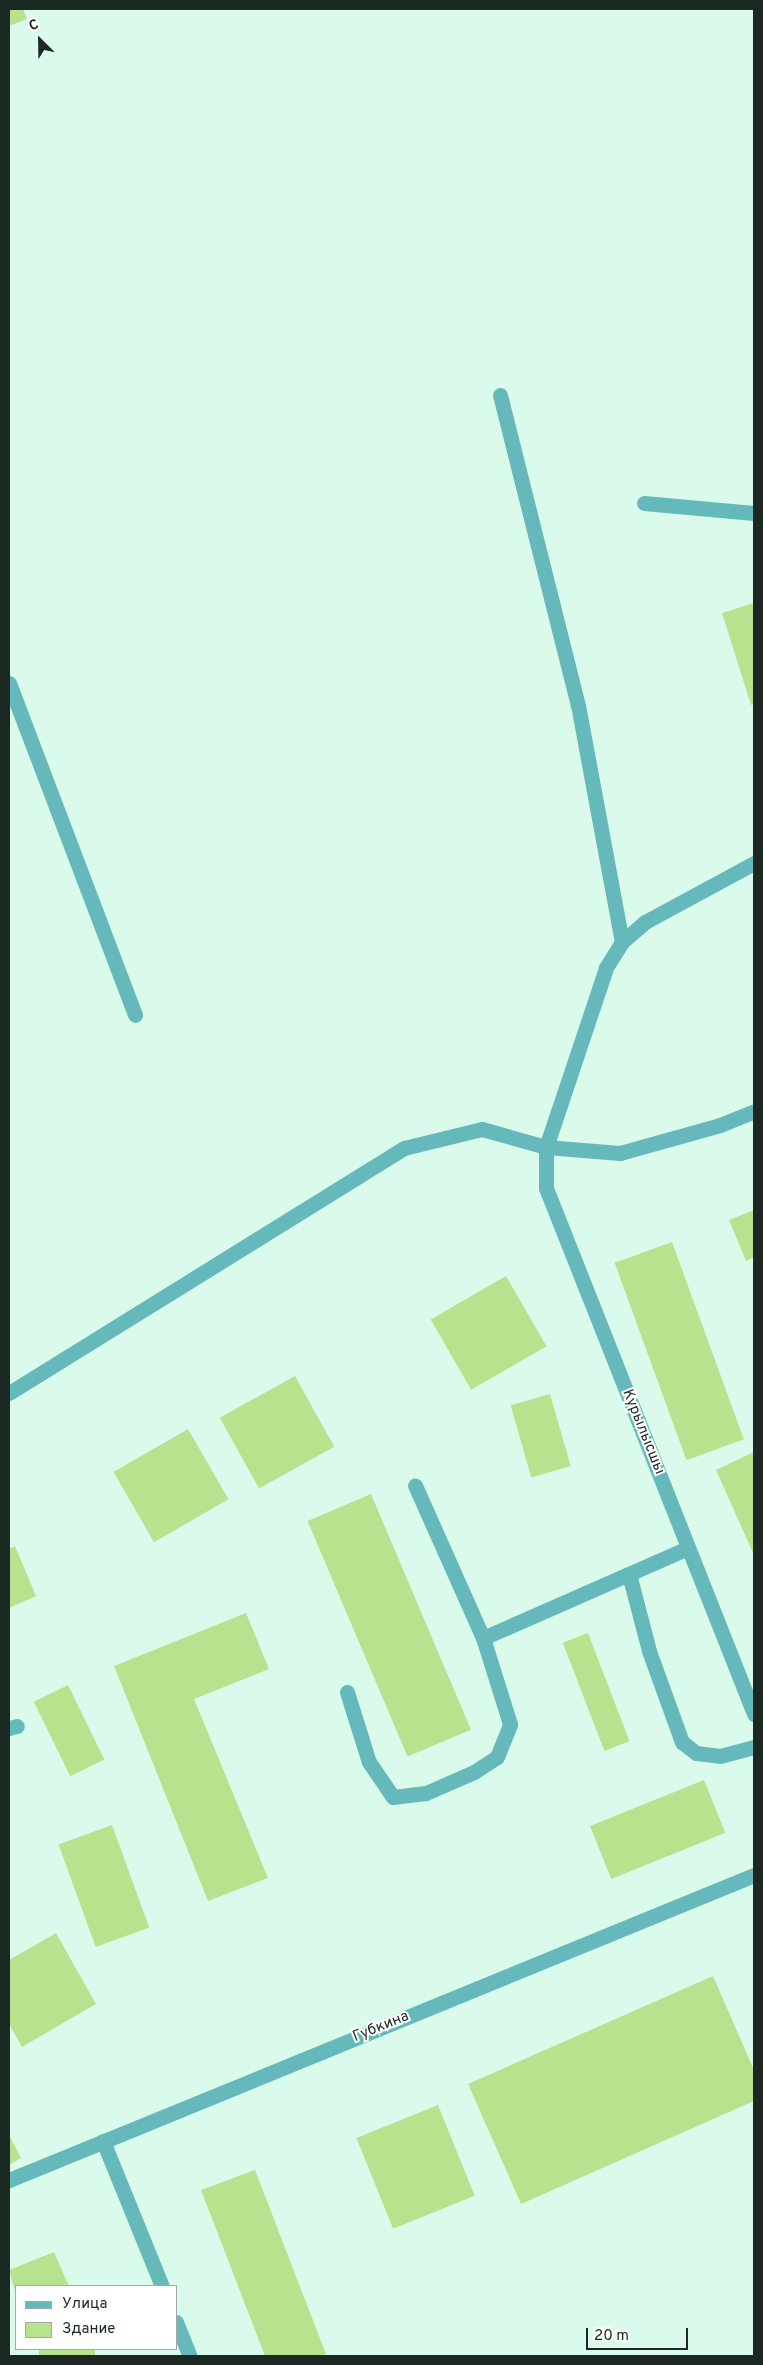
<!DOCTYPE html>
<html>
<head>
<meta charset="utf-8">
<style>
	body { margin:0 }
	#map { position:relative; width:763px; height:2365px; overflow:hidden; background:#dafbeb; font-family:Overpass,sans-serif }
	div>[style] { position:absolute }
	.building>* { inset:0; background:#b8e38e; transform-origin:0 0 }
	.minor>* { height:15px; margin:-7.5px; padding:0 7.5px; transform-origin:7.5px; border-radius:7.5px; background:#66b9bb }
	span { translate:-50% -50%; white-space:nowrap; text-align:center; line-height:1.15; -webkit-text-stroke:4px #fff; paint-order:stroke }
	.street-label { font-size:15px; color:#1c2822 }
	.frame { position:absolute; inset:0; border:10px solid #1c2822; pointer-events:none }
	.legend { position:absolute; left:15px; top:2285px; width:162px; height:65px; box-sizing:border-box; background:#fff; border:1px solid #a4a9a7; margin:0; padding:6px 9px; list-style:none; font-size:15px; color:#1c2822 }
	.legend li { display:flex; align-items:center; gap:10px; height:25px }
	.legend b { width:25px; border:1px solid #a4a9a7 }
	.north { position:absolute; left:15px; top:15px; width:50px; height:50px; -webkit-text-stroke:4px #fff; paint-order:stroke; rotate:337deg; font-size:14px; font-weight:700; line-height:20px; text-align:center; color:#1c2822 }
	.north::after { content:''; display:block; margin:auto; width:18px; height:22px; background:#1c2822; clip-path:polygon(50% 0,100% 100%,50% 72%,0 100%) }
	.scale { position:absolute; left:586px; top:2328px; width:102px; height:22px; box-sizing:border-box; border:2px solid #1c2822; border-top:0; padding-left:6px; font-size:15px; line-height:18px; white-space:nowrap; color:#1c2822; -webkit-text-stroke:4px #fff; paint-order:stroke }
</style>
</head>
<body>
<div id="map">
	<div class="building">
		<i style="clip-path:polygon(9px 9px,23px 9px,27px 19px,9px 26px)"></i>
		<i style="clip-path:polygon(754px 603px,754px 704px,751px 705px,722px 613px)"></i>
		<i style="clip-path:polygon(754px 1210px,754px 1257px,746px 1261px,729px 1220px)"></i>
		<i style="left:672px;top:1242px;width:210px;height:61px;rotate:70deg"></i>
		<i style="left:506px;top:1276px;width:81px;height:87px;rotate:60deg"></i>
		<i style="left:295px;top:1376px;width:81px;height:86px;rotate:61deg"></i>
		<i style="left:550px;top:1394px;width:75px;height:41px;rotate:74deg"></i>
		<i style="left:188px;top:1429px;width:81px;height:86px;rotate:60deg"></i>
		<i style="clip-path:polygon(754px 1452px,754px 1555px,716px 1470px)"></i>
		<i style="left:371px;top:1494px;width:256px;height:69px;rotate:67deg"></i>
		<i style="clip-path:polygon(15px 1546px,36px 1596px,9px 1608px,9px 1549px)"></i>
		<i style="clip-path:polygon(246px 1613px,269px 1669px,194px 1699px,268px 1878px,208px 1901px,114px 1666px)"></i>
		<i style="left:588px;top:1633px;width:116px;height:27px;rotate:69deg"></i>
		<i style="left:68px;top:1685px;width:83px;height:38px;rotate:64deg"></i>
		<i style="left:704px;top:1780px;width:57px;height:123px;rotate:68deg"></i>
		<i style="left:112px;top:1825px;width:109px;height:57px;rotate:70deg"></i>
		<i style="clip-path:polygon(56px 1933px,96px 2004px,22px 2047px,9px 2024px,9px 1960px)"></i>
		<i style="clip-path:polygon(713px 1976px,754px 2070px,754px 2101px,521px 2204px,468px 2084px)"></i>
		<i style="left:438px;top:2105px;width:98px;height:88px;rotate:68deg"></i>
		<i style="clip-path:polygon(9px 2135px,21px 2158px,9px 2165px)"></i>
		<i style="clip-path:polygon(255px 2170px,326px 2354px,320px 2356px,265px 2356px,201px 2190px)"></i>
		<i style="clip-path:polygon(54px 2252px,69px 2286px,16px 2286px,16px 2294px,9px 2270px)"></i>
		<i style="left:39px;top:2349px;width:56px;height:8px"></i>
	</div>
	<div class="minor">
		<i style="left:500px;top:395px;width:320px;rotate:75.9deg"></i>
		<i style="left:578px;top:705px;width:241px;rotate:79.5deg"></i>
		<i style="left:644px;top:503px;width:110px;rotate:5.2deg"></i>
		<i style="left:9px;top:683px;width:355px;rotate:69.2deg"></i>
		<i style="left:754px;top:863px;width:124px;rotate:151.6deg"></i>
		<i style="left:645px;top:922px;width:30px;rotate:139deg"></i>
		<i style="left:622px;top:942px;width:31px;rotate:122deg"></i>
		<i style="left:606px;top:968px;width:189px;rotate:108.5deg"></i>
		<i style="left:546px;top:1147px;width:41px;rotate:90deg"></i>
		<i style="left:546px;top:1188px;width:566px;rotate:68.42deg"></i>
		<i style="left:9px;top:1393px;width:465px;rotate:-31.8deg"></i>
		<i style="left:404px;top:1148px;width:80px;rotate:-13.7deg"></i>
		<i style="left:482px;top:1129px;width:66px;rotate:15.7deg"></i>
		<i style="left:546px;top:1147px;width:74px;rotate:4.6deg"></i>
		<i style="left:620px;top:1153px;width:104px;rotate:-15.6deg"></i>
		<i style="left:720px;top:1125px;width:37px;rotate:-22deg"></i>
		<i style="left:629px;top:1574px;width:80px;rotate:75.4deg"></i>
		<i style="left:649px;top:1651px;width:97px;rotate:70.1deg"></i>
		<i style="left:682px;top:1742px;width:18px;rotate:38deg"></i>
		<i style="left:696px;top:1753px;width:24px;rotate:7deg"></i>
		<i style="left:720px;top:1756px;width:35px;rotate:-15deg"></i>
		<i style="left:483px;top:1638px;width:224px;rotate:-23.7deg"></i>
		<i style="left:347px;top:1692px;width:73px;rotate:72.6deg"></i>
		<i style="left:369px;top:1762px;width:42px;rotate:55.6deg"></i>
		<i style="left:393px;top:1797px;width:33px;rotate:-7deg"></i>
		<i style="left:426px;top:1793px;width:52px;rotate:-23.6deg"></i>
		<i style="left:474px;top:1772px;width:27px;rotate:-33deg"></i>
		<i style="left:497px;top:1757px;width:35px;rotate:-68deg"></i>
		<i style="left:510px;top:1724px;width:90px;rotate:-107.4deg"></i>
		<i style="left:483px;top:1638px;width:167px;rotate:-114deg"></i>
		<i style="left:9px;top:1728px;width:8px;rotate:-14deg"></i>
		<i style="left:103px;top:2141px;width:157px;rotate:67.9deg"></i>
		<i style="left:9px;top:2180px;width:805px;rotate:-22.26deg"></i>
		<i style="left:176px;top:2322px;width:37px;rotate:68deg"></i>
	</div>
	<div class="street-label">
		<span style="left:643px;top:1432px;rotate:68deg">Курылысшы</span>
		<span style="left:381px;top:2027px;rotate:-22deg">Губкина</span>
	</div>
	<div class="frame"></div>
	<ul class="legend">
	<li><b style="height:6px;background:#66b9bb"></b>Улица</li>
	<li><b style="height:14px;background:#b8e38e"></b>Здание</li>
	</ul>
	<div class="north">С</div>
	<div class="scale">20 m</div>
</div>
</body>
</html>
